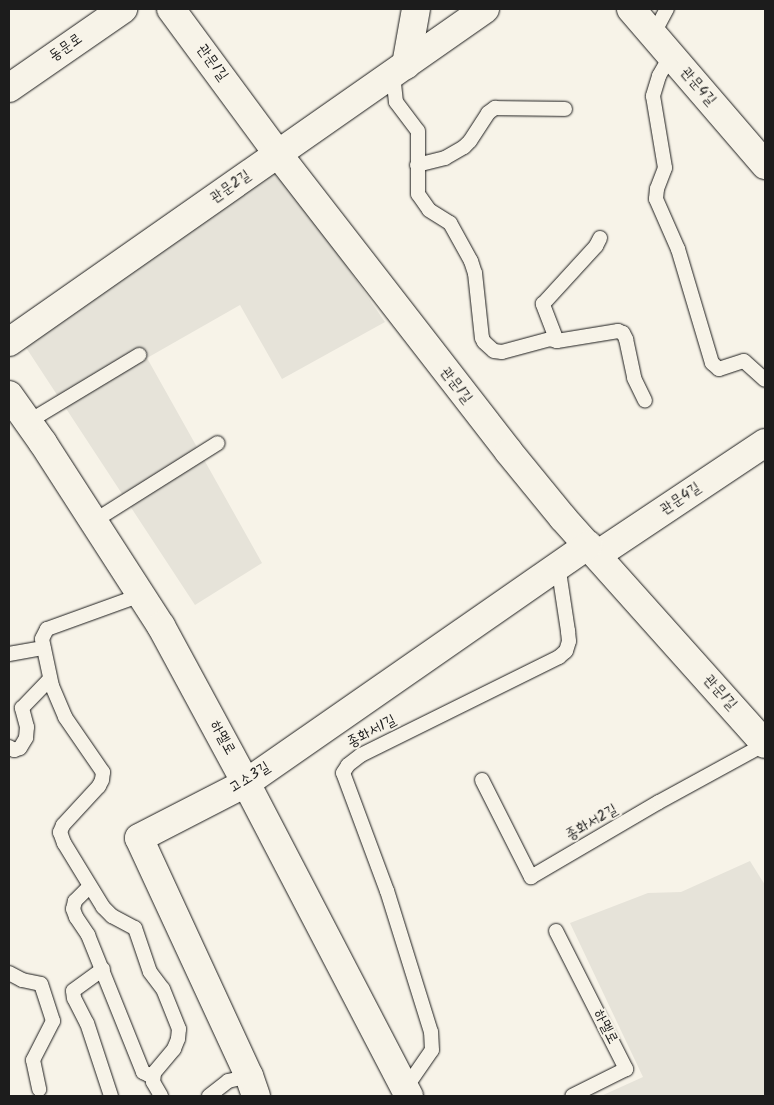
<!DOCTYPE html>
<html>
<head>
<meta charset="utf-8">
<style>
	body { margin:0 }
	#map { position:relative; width:774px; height:1105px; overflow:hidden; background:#f7f3e8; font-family:Kalam,"Poor Story",sans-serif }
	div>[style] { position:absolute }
	.built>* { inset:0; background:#e6e3d9 }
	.roads { filter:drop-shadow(0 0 1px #1c1c1c) drop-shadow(0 0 1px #1c1c1c) }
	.lane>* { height:14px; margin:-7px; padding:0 7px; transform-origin:7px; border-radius:7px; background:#f7f3e8 }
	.street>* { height:28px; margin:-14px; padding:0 14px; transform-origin:14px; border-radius:14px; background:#f7f3e8 }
	.secondary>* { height:28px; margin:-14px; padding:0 14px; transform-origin:14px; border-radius:14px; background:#f7f3e8 }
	span { translate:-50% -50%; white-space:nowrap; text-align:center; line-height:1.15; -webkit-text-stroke:4px #f7f3e8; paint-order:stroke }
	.street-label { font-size:15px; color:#1c1c1c }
	.frame { position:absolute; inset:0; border:10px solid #1c1c1c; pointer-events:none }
</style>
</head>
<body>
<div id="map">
	<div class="built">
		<i style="clip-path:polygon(277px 165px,385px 322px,282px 379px,240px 305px,147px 358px,262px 563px,195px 605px,23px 343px)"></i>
		<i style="clip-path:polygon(750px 861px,765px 885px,765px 1096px,601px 1096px,643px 1077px,570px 923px,648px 893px,681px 892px)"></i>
	</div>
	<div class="roads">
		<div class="lane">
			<i style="left:653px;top:35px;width:30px;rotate:-62deg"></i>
			<i style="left:671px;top:55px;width:24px;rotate:120deg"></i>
			<i style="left:659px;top:76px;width:21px;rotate:107deg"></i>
			<i style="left:653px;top:96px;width:73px;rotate:80.5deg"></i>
			<i style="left:665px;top:168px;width:22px;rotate:111deg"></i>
			<i style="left:657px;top:189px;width:10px;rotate:96deg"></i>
			<i style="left:656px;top:199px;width:55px;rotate:66.3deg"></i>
			<i style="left:678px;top:249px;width:119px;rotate:73.4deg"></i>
			<i style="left:712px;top:363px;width:9px;rotate:41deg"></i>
			<i style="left:719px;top:369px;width:26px;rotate:-18deg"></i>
			<i style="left:744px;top:361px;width:28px;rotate:42deg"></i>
			<i style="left:393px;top:74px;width:28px;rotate:84deg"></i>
			<i style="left:396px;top:102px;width:36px;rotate:53deg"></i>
			<i style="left:418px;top:131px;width:63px;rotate:90deg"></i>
			<i style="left:418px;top:194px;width:19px;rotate:55deg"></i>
			<i style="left:429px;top:210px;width:25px;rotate:32deg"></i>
			<i style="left:450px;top:223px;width:43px;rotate:61.1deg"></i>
			<i style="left:471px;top:261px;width:13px;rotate:72deg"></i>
			<i style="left:475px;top:273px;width:65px;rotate:83.9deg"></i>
			<i style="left:482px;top:338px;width:4px;rotate:63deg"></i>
			<i style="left:484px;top:342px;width:13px;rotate:42deg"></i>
			<i style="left:494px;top:351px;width:8px;rotate:7deg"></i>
			<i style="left:502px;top:352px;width:50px;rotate:-15.2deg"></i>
			<i style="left:550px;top:339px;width:7px;rotate:16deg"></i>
			<i style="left:557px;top:341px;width:62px;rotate:-9.3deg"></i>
			<i style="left:618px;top:331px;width:5px;rotate:22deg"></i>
			<i style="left:623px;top:333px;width:7px;rotate:63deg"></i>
			<i style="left:626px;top:339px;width:40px;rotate:78deg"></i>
			<i style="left:634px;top:378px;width:25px;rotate:64deg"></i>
			<i style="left:417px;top:165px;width:29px;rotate:-14deg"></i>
			<i style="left:445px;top:158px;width:22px;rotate:-30deg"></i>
			<i style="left:464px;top:147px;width:8px;rotate:-45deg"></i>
			<i style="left:470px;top:141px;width:33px;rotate:-57deg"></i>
			<i style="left:488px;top:113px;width:9px;rotate:-36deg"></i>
			<i style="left:495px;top:108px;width:70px;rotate:0.8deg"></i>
			<i style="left:557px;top:341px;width:40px;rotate:-111deg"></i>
			<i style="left:543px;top:304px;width:79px;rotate:-47.6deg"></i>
			<i style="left:596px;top:246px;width:9px;rotate:-63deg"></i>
			<i style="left:28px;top:422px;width:130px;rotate:-31.1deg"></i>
			<i style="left:94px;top:521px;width:146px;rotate:-32.2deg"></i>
			<i style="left:141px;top:595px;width:100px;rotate:160.1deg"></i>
			<i style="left:47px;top:629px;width:11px;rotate:117deg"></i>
			<i style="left:42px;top:639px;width:48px;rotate:78deg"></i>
			<i style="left:52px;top:686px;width:34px;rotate:67deg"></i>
			<i style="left:65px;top:717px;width:67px;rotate:55.4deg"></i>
			<i style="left:103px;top:772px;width:8px;rotate:97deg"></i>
			<i style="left:102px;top:780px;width:7px;rotate:117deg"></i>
			<i style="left:99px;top:786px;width:53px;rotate:132.7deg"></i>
			<i style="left:63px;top:825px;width:8px;rotate:113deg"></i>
			<i style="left:60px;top:832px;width:12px;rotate:70deg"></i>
			<i style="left:64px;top:843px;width:75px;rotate:58.6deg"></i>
			<i style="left:103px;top:907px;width:13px;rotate:45deg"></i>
			<i style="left:112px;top:916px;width:26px;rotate:28deg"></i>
			<i style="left:135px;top:928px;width:46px;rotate:71.2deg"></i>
			<i style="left:150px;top:972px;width:21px;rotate:53deg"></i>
			<i style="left:163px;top:989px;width:43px;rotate:68.2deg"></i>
			<i style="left:179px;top:1029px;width:10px;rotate:96deg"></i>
			<i style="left:178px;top:1039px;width:11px;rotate:112deg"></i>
			<i style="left:174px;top:1049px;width:31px;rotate:130deg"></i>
			<i style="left:154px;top:1073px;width:9px;rotate:96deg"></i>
			<i style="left:153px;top:1082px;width:16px;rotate:60deg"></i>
			<i style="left:9px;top:654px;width:35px;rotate:-10deg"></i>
			<i style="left:9px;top:747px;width:6px;rotate:31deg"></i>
			<i style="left:14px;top:750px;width:6px;rotate:-18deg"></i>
			<i style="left:20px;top:748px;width:12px;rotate:-59deg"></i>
			<i style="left:26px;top:738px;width:11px;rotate:-85deg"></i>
			<i style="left:27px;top:727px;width:20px;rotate:-105deg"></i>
			<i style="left:22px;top:708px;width:40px;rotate:-46deg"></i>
			<i style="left:482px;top:780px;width:109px;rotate:63.2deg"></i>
			<i style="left:531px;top:877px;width:148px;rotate:-30.4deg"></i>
			<i style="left:659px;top:802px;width:121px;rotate:-28.7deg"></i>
			<i style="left:89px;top:887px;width:20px;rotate:135deg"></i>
			<i style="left:75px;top:901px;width:8px;rotate:104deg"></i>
			<i style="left:73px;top:909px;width:9px;rotate:69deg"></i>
			<i style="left:76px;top:917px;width:22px;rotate:56deg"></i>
			<i style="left:88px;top:935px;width:148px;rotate:68.1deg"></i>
			<i style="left:143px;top:1072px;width:7px;rotate:27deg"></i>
			<i style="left:149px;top:1075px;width:5px;rotate:-22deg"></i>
			<i style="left:556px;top:931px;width:155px;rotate:63.1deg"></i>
			<i style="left:626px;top:1069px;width:60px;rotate:153.4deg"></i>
			<i style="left:103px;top:969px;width:37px;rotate:144deg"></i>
			<i style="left:73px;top:991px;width:7px;rotate:82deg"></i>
			<i style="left:74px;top:998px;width:28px;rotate:63deg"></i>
			<i style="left:87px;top:1023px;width:77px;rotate:71.8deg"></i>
			<i style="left:9px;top:973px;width:15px;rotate:28deg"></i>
			<i style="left:22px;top:980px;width:19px;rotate:12deg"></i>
			<i style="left:41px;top:984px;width:39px;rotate:72deg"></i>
			<i style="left:53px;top:1021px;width:44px;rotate:117.1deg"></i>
			<i style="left:33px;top:1060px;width:30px;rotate:78deg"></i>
			<i style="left:405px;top:1089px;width:47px;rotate:-55.3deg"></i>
			<i style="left:432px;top:1050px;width:18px;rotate:-93deg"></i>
			<i style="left:431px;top:1032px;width:148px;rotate:-107.3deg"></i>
			<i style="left:387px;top:891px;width:126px;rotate:-110.4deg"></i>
			<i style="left:343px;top:773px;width:9px;rotate:-58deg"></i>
			<i style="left:348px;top:765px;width:16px;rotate:-38deg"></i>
			<i style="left:361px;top:755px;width:221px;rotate:-26.3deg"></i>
			<i style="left:559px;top:657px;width:9px;rotate:-41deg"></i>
			<i style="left:566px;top:651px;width:10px;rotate:-73deg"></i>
			<i style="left:569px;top:641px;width:10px;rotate:-96deg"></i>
			<i style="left:568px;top:631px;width:67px;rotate:-98.6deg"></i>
			<i style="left:209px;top:1096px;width:24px;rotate:-38deg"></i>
			<i style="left:228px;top:1081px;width:22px;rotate:-13deg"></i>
		</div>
		<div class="street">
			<i style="left:171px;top:9px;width:180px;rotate:53.6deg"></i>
			<i style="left:278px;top:154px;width:377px;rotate:52.2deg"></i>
			<i style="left:509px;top:452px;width:85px;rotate:50.7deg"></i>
			<i style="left:563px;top:518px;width:303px;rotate:48.2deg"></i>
			<i style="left:631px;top:9px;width:206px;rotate:49.3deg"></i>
			<i style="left:406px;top:65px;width:57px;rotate:-79.9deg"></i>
			<i style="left:9px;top:342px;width:581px;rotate:-34.98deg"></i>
			<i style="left:597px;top:555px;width:202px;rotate:-33.7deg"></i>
			<i style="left:256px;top:1096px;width:21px;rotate:-109deg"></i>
			<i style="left:249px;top:1076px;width:262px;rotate:-114.8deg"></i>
			<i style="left:139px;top:838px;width:120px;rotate:-27.2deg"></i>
			<i style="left:246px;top:783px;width:417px;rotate:-34.8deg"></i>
		</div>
		<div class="secondary">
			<i style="left:9px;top:88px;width:139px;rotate:-34.7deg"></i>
			<i style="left:9px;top:395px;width:59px;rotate:54.7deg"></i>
			<i style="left:43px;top:443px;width:218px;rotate:57.2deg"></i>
			<i style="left:161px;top:626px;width:179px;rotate:61.6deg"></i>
			<i style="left:246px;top:783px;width:353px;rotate:62.5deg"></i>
		</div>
	</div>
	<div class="street-label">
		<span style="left:66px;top:48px;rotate:-35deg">동문로</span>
		<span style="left:212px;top:63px;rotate:54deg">관문1길</span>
		<span style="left:698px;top:87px;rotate:49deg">관문4길</span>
		<span style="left:231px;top:187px;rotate:-35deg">관문2길</span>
		<span style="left:456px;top:386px;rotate:52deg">관문1길</span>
		<span style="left:681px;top:499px;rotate:-34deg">관문4길</span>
		<span style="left:720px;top:693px;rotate:48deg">관문1길</span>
		<span style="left:372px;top:732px;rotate:-28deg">종화서1길</span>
		<span style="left:222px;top:738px;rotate:61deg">하멜로</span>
		<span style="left:250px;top:778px;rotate:-32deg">고소3길</span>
		<span style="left:592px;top:823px;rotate:-30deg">종화서2길</span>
		<span style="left:605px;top:1027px;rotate:63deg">하멜로</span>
	</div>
	<div class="frame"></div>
</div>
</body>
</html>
